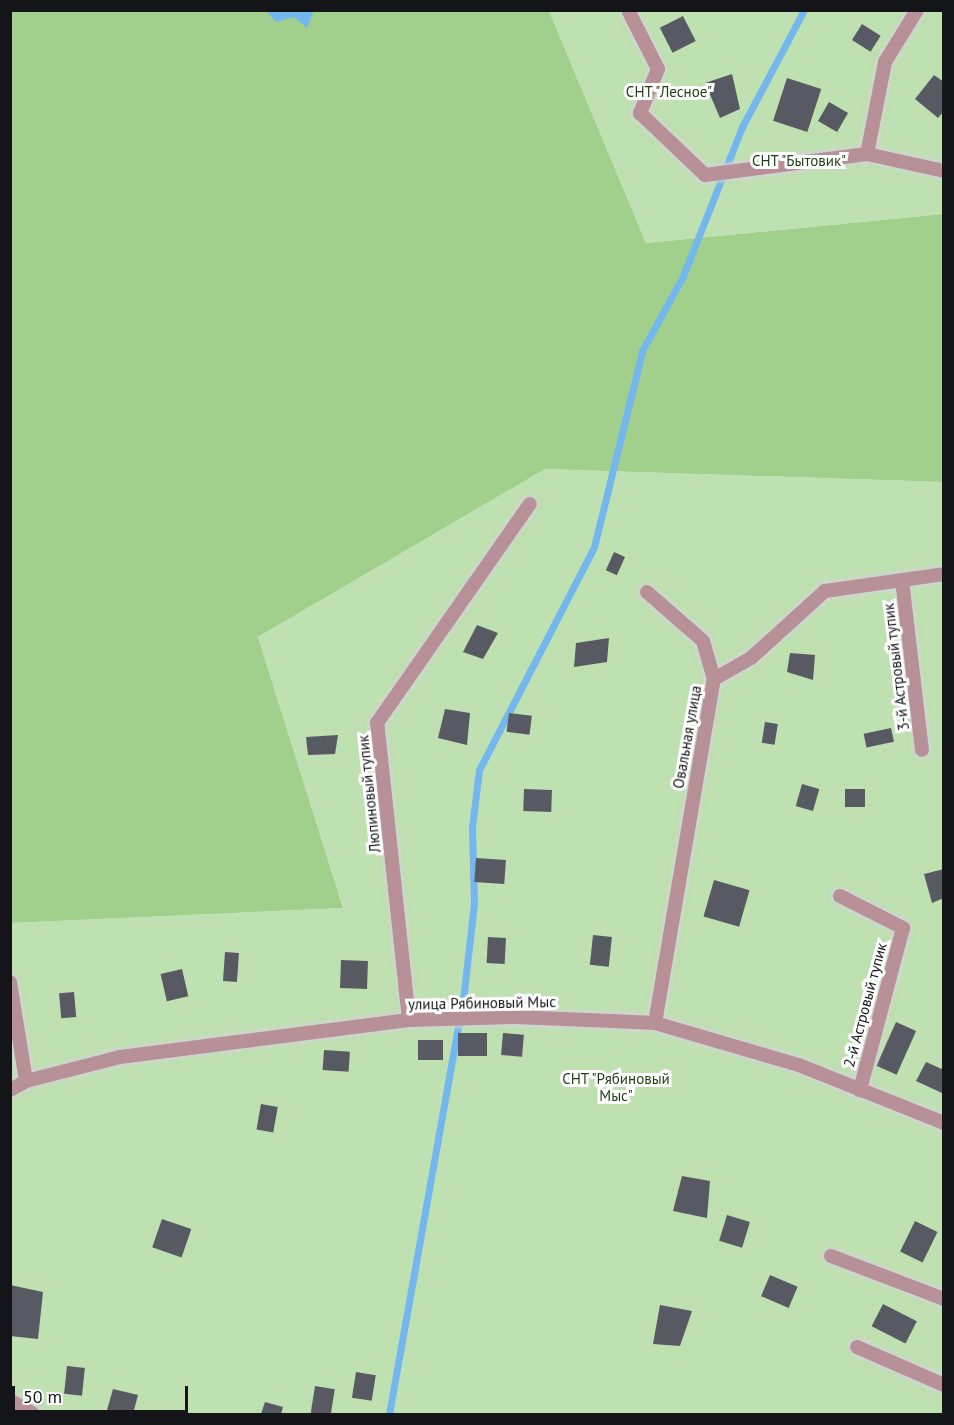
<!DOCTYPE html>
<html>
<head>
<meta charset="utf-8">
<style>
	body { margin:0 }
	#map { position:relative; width:954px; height:1425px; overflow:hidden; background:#f6f8fe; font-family:"PT Sans",sans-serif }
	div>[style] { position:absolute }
	.green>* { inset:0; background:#bfe0b1 }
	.forest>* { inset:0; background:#a0d08b }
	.water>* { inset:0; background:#73b7ee }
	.stream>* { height:7px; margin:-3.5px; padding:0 3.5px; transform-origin:3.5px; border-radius:3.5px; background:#73b7ee }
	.building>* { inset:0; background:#585a63; transform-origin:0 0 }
	.roads { filter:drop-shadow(0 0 2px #d2d4d9) drop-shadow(0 0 2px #d2d4d9) }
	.service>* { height:14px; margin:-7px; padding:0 7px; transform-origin:7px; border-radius:7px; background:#b89198 }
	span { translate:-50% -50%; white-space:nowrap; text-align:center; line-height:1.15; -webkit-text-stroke:6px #fff; paint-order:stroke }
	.park-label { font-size:15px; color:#1f3d0f }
	.street-label { font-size:15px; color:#141518 }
	.frame { position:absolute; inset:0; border:12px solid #141518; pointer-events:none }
	.scale { position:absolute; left:12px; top:1386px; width:176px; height:27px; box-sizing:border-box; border:3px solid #141518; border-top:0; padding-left:8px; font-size:18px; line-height:21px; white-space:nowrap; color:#141518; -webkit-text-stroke:4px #fff; paint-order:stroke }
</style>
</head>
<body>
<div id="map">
	<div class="green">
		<i style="clip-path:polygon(549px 11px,943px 11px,943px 214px,646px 243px)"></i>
		<i style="clip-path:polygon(545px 469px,943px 482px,943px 1414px,11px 1414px,10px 923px,343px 908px,258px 637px)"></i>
	</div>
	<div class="forest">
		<i style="clip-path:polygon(10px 11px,549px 11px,646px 243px,943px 214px,943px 482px,545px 469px,258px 637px,343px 908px,11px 923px)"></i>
	</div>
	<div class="water">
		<i style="clip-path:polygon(266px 11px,314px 11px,307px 28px,294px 17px,276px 22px)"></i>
	</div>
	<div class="stream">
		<i style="left:389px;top:1414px;width:421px;rotate:-79.9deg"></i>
		<i style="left:463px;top:1000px;width:97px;rotate:-83.5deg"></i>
		<i style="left:474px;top:904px;width:77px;rotate:-91.5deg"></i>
		<i style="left:472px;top:827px;width:57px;rotate:-83deg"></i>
		<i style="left:479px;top:770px;width:251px;rotate:-62.7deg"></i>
		<i style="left:594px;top:547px;width:202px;rotate:-76.2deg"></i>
		<i style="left:642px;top:351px;width:85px;rotate:-61.3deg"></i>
		<i style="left:683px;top:276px;width:160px;rotate:-68.4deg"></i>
		<i style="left:742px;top:127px;width:132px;rotate:-62.1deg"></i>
	</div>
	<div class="building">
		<i style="left:683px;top:16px;width:28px;height:26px;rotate:63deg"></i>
		<i style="left:862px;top:24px;width:22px;height:19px;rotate:32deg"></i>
		<i style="clip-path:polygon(732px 74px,740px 109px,720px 118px,705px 83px)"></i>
		<i style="clip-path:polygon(934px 75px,944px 82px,944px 111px,938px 118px,915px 99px)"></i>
		<i style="left:787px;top:78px;width:36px;height:45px;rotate:18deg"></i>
		<i style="left:829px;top:102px;width:22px;height:22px;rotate:30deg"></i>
		<i style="left:614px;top:552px;width:12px;height:20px;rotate:24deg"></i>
		<i style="clip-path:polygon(477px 625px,498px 633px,483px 659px,463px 652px)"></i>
		<i style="clip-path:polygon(609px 638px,607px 662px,574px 667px,576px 643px)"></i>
		<i style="clip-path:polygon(790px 653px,815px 655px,813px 680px,787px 672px)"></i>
		<i style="clip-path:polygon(445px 709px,470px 713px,467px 745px,438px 738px)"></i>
		<i style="left:509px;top:713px;width:23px;height:19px;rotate:7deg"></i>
		<i style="left:765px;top:722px;width:13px;height:21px;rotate:9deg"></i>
		<i style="left:891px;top:728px;width:14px;height:28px;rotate:78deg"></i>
		<i style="clip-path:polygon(338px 735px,335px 754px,308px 755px,306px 737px)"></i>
		<i style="left:802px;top:784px;width:18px;height:23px;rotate:16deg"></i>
		<i style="left:524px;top:789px;width:28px;height:22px;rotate:2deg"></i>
		<i style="left:845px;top:789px;width:20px;height:18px"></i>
		<i style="left:476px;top:858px;width:30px;height:24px;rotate:4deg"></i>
		<i style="clip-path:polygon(944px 869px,944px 898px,932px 903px,924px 874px)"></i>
		<i style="left:714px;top:880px;width:37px;height:38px;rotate:16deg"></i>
		<i style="left:593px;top:935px;width:19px;height:30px;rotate:6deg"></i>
		<i style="left:488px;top:937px;width:18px;height:26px;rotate:3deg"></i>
		<i style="left:225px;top:952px;width:14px;height:29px;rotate:4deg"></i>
		<i style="left:341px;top:960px;width:27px;height:28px;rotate:2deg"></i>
		<i style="left:182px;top:969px;width:28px;height:22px;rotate:77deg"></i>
		<i style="left:74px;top:992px;width:25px;height:15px;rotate:85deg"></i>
		<i style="left:896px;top:1022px;width:22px;height:48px;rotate:24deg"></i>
		<i style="left:458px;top:1033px;width:29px;height:23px"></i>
		<i style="left:503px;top:1033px;width:21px;height:22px;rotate:5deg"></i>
		<i style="left:443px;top:1040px;width:20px;height:25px;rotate:90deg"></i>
		<i style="left:324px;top:1050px;width:26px;height:20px;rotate:4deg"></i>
		<i style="clip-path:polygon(926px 1062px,944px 1070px,944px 1094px,916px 1081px)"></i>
		<i style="left:261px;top:1104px;width:17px;height:26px;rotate:10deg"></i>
		<i style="clip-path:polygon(682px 1176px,710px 1181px,707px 1218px,673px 1211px)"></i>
		<i style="left:727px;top:1215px;width:24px;height:27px;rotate:17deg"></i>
		<i style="left:162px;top:1219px;width:31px;height:30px;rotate:19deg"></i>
		<i style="left:915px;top:1221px;width:25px;height:34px;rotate:26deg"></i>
		<i style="left:770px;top:1275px;width:30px;height:23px;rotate:23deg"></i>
		<i style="clip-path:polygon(10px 1285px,43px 1292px,38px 1339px,10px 1336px)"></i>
		<i style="left:883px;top:1304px;width:38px;height:25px;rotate:27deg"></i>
		<i style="clip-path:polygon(660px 1305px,692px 1311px,680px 1346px,653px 1344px)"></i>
		<i style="left:67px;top:1366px;width:18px;height:28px;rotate:6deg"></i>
		<i style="left:356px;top:1372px;width:20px;height:26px;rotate:9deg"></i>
		<i style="left:315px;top:1386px;width:20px;height:27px;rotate:9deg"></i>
		<i style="clip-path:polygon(113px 1389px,138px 1395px,133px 1414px,107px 1410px)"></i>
		<i style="clip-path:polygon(265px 1402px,283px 1407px,281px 1414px,261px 1414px)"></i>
	</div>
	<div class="roads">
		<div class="service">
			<i style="left:628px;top:10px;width:66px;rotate:63deg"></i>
			<i style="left:658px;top:69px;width:48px;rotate:112.2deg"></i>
			<i style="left:640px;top:113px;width:90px;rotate:43.6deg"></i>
			<i style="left:705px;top:175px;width:163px;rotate:-7.4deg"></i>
			<i style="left:867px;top:154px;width:79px;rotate:12.4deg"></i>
			<i style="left:867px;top:154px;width:94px;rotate:-78.9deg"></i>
			<i style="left:885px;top:62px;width:61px;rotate:-58.4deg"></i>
			<i style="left:902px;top:580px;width:171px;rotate:83.3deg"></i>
			<i style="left:647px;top:592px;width:74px;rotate:41.2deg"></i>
			<i style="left:703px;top:641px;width:40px;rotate:74deg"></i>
			<i style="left:840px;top:896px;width:71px;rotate:26.9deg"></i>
			<i style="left:903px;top:928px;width:168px;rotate:104.9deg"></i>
			<i style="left:10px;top:982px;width:100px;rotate:80.8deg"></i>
			<i style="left:409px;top:1020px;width:299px;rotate:-96.1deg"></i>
			<i style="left:377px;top:723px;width:267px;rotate:-55.1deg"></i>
			<i style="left:655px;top:1023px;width:349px;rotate:-80.3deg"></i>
			<i style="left:714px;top:679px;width:43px;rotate:-29.6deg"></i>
			<i style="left:751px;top:658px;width:100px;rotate:-42.2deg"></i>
			<i style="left:825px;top:591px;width:120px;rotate:-8.1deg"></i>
			<i style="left:10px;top:1090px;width:18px;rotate:-29deg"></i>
			<i style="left:26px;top:1081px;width:97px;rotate:-14.3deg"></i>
			<i style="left:120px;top:1057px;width:291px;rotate:-7.3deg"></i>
			<i style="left:409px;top:1020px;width:105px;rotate:-1.6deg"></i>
			<i style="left:514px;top:1017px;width:141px;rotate:2.4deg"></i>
			<i style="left:655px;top:1023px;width:150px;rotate:16.3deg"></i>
			<i style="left:799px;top:1065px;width:156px;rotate:21.8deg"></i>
			<i style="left:831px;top:1256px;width:121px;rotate:20.8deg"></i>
			<i style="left:857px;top:1347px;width:95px;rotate:23.6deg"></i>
			<i style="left:10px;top:1400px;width:27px;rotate:31deg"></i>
		</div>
	</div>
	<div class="park-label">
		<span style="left:669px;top:92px">СНТ "Лесное"</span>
		<span style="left:799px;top:161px">СНТ "Бытовик"</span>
		<span style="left:616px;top:1087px">СНТ "Рябиновый<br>Мыс"</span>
	</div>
	<div class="street-label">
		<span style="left:896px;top:667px;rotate:-97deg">3-й Астровый тупик</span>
		<span style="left:687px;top:737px;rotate:-80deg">Овальная улица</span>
		<span style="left:369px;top:794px;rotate:-96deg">Люпиновый тупик</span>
		<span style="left:482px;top:1003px;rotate:-1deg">улица Рябиновый Мыс</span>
		<span style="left:865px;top:1005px;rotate:-75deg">2-й Астровый тупик</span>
	</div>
	<div class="frame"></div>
	<div class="scale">50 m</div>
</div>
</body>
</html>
